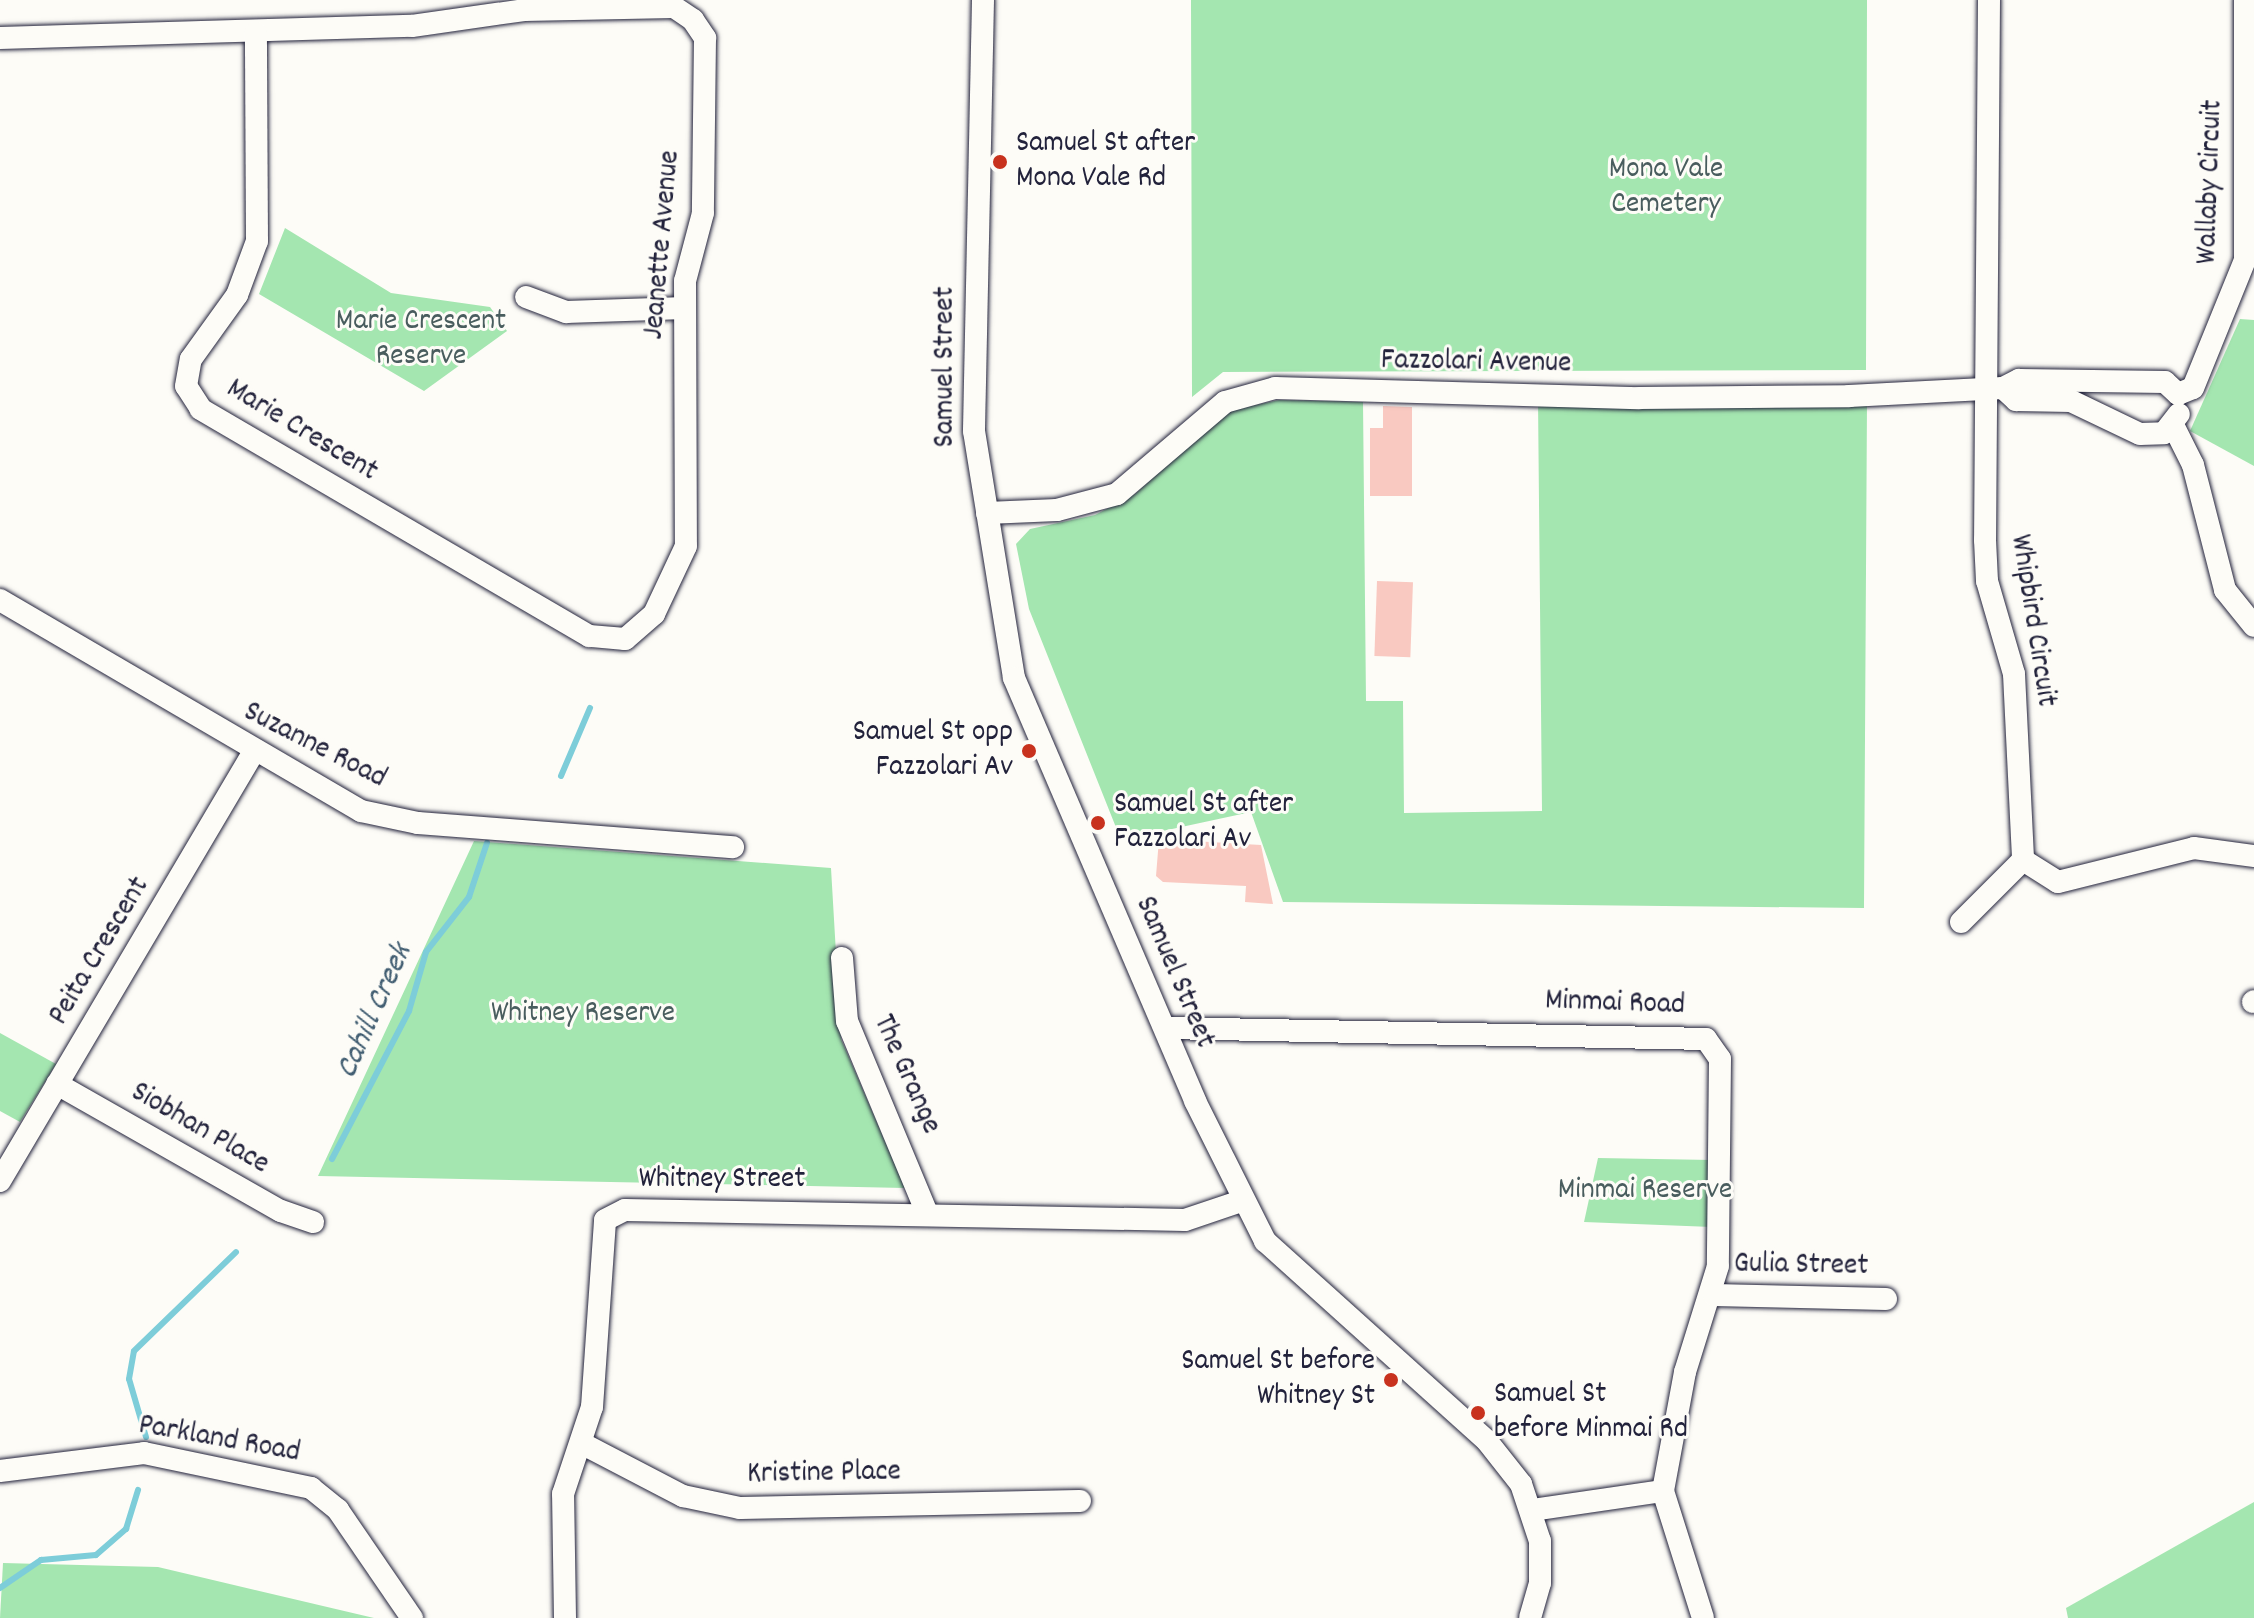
<!DOCTYPE html>
<html>
<head>
<meta charset="utf-8">
<style>
	body { margin:0 }
	#map { position:relative; width:2254px; height:1618px; overflow:hidden; background:#fdfcf7; font-family:Dekko,sans-serif }
	div>[style] { position:absolute }
	.green>* { inset:0; background:#a4e6b0 }
	.stream>* { height:6px; margin:-3px; padding:0 3px; transform-origin:3px; border-radius:3px; background:#7dcdd9 }
	.building>* { inset:0; background:#f9c9c1; transform-origin:0 0 }
	.roads { filter:drop-shadow(0 0 2px #22223b) drop-shadow(0 0 2px #22223b) }
	.minor>* { height:22px; margin:-11px; padding:0 11px; transform-origin:11px; border-radius:11px; background:#fdfcf7 }
	.dots>* { width:22px; height:22px; translate:-50% -50%; box-sizing:border-box; border:4px solid #fdfcf7; border-radius:50% }
	span { translate:-50% -50%; white-space:nowrap; text-align:center; line-height:1.15; -webkit-text-stroke:6px #fdfcf7; paint-order:stroke }
	.poi-label { font-size:30px; color:#22223b }
	.left { translate:0 -50%; text-align:left }
	.right { translate:-100% -50%; text-align:right }
	.park-label { font-size:30px; color:#495d5e }
	.street-label { font-size:30px; color:#22223b }
	.water-label { font-size:32px; color:#425e72; font-style:italic }
</style>
</head>
<body>
<div id="map">
	<div class="green">
		<i style="clip-path:polygon(1191px 0,1867px 0,1866px 370px,1223px 372px,1192px 397px)"></i>
		<i style="clip-path:polygon(285px 228px,391px 293px,490px 307px,507px 331px,424px 391px,259px 294px)"></i>
		<i style="clip-path:polygon(2240px 319px,2254px 320px,2254px 466px,2190px 431px)"></i>
		<i style="clip-path:polygon(1279px 400px,1363px 402px,1366px 701px,1403px 701px,1404px 813px,1542px 811px,1538px 400px,1867px 403px,1864px 908px,1283px 902px,1251px 812px,1121px 840px,1029px 609px,1016px 544px,1030px 529px,1095px 515px,1135px 494px,1227px 411px)"></i>
		<i style="clip-path:polygon(474px 841px,831px 868px,841px 1039px,905px 1188px,318px 1176px)"></i>
		<i style="clip-path:polygon(0 1033px,56px 1064px,20px 1122px,0 1111px)"></i>
		<i style="clip-path:polygon(1598px 1158px,1712px 1160px,1712px 1227px,1584px 1222px)"></i>
		<i style="clip-path:polygon(2254px 1502px,2254px 1618px,2068px 1618px,2066px 1608px)"></i>
		<i style="clip-path:polygon(3px 1563px,158px 1567px,374px 1618px,0 1618px)"></i>
	</div>
	<div class="stream">
		<i style="left:561px;top:776px;width:74px;rotate:-66.9deg"></i>
		<i style="left:332px;top:1159px;width:167px;rotate:-62.5deg"></i>
		<i style="left:409px;top:1011px;width:61px;rotate:-73.9deg"></i>
		<i style="left:426px;top:952px;width:70px;rotate:-52deg"></i>
		<i style="left:469px;top:897px;width:57px;rotate:-71.6deg"></i>
		<i style="left:146px;top:1437px;width:60px;rotate:-106.3deg"></i>
		<i style="left:129px;top:1379px;width:28px;rotate:-80deg"></i>
		<i style="left:134px;top:1351px;width:142px;rotate:-44.1deg"></i>
		<i style="left:0;top:1588px;width:50px;rotate:-34.3deg"></i>
		<i style="left:41px;top:1560px;width:55px;rotate:-5.2deg"></i>
		<i style="left:96px;top:1555px;width:40px;rotate:-41deg"></i>
		<i style="left:126px;top:1529px;width:41px;rotate:-72.9deg"></i>
	</div>
	<div class="building">
		<i style="clip-path:polygon(1383px 406px,1412px 407px,1412px 496px,1370px 496px,1370px 428px,1383px 428px)"></i>
		<i style="left:1377px;top:581px;width:36px;height:75px;rotate:2deg"></i>
		<i style="clip-path:polygon(1159px 839px,1261px 845px,1273px 904px,1245px 902px,1246px 886px,1163px 882px,1156px 876px)"></i>
	</div>
	<div class="roads">
		<div class="minor">
			<i style="left:983px;top:0;width:431px;rotate:91.2deg"></i>
			<i style="left:974px;top:431px;width:250px;rotate:80.8deg"></i>
			<i style="left:1014px;top:678px;width:460px;rotate:66.8deg"></i>
			<i style="left:1195px;top:1101px;width:157px;rotate:63.4deg"></i>
			<i style="left:1265px;top:1241px;width:299px;rotate:42deg"></i>
			<i style="left:1487px;top:1441px;width:55px;rotate:51.7deg"></i>
			<i style="left:1521px;top:1484px;width:60px;rotate:71.6deg"></i>
			<i style="left:1540px;top:1541px;width:42px;rotate:90deg"></i>
			<i style="left:1540px;top:1583px;width:36px;rotate:106deg"></i>
			<i style="left:1989px;top:0;width:540px;rotate:90.42deg"></i>
			<i style="left:1985px;top:540px;width:41px;rotate:87.2deg"></i>
			<i style="left:1987px;top:581px;width:97px;rotate:73.8deg"></i>
			<i style="left:2014px;top:674px;width:186px;rotate:87.2deg"></i>
			<i style="left:2023px;top:860px;width:41px;rotate:32.2deg"></i>
			<i style="left:2058px;top:882px;width:140px;rotate:-14deg"></i>
			<i style="left:2194px;top:848px;width:61px;rotate:7.6deg"></i>
			<i style="left:0;top:38px;width:412px;rotate:-1.7deg"></i>
			<i style="left:412px;top:26px;width:113px;rotate:-8.1deg"></i>
			<i style="left:524px;top:10px;width:150px;rotate:-1.1deg"></i>
			<i style="left:674px;top:7px;width:23px;rotate:34deg"></i>
			<i style="left:693px;top:20px;width:22px;rotate:56deg"></i>
			<i style="left:705px;top:38px;width:175px;rotate:90.7deg"></i>
			<i style="left:703px;top:213px;width:70px;rotate:104.8deg"></i>
			<i style="left:685px;top:281px;width:265px;rotate:89.8deg"></i>
			<i style="left:686px;top:546px;width:75px;rotate:115.2deg"></i>
			<i style="left:654px;top:614px;width:38px;rotate:139deg"></i>
			<i style="left:625px;top:639px;width:36px;rotate:-175deg"></i>
			<i style="left:589px;top:636px;width:450px;rotate:-149.7deg"></i>
			<i style="left:201px;top:409px;width:27px;rotate:-123deg"></i>
			<i style="left:186px;top:386px;width:27px;rotate:-80deg"></i>
			<i style="left:191px;top:359px;width:79px;rotate:-54.3deg"></i>
			<i style="left:237px;top:295px;width:58px;rotate:-69.7deg"></i>
			<i style="left:257px;top:241px;width:208px;rotate:-90.3deg"></i>
			<i style="left:526px;top:297px;width:43px;rotate:20.6deg"></i>
			<i style="left:566px;top:312px;width:119px;rotate:-1.9deg"></i>
			<i style="left:2003px;top:388px;width:18px;rotate:43deg"></i>
			<i style="left:2016px;top:400px;width:55px;rotate:1deg"></i>
			<i style="left:2071px;top:401px;width:76px;rotate:25.6deg"></i>
			<i style="left:2140px;top:434px;width:24px;rotate:-2deg"></i>
			<i style="left:2164px;top:433px;width:24px;rotate:-52deg"></i>
			<i style="left:2178px;top:394px;width:16px;rotate:-22deg"></i>
			<i style="left:2193px;top:388px;width:138px;rotate:-67.9deg"></i>
			<i style="left:2245px;top:260px;width:260px;rotate:-90deg"></i>
			<i style="left:2173px;top:425px;width:45px;rotate:63.4deg"></i>
			<i style="left:2193px;top:465px;width:129px;rotate:75.6deg"></i>
			<i style="left:2225px;top:590px;width:46px;rotate:51.1deg"></i>
			<i style="left:987px;top:513px;width:70px;rotate:-2.5deg"></i>
			<i style="left:1057px;top:510px;width:62px;rotate:-14.9deg"></i>
			<i style="left:1117px;top:494px;width:142px;rotate:-40.4deg"></i>
			<i style="left:1225px;top:402px;width:52px;rotate:-15.6deg"></i>
			<i style="left:1275px;top:388px;width:364px;rotate:1.6deg"></i>
			<i style="left:1639px;top:398px;width:210px;rotate:-0.5deg"></i>
			<i style="left:1849px;top:396px;width:154px;rotate:-3deg"></i>
			<i style="left:2003px;top:388px;width:18px;rotate:-27deg"></i>
			<i style="left:2019px;top:380px;width:146px;rotate:0.8deg"></i>
			<i style="left:2165px;top:382px;width:18px;rotate:43deg"></i>
			<i style="left:0;top:600px;width:418px;rotate:30.3deg"></i>
			<i style="left:361px;top:811px;width:58px;rotate:11.9deg"></i>
			<i style="left:418px;top:823px;width:316px;rotate:4.4deg"></i>
			<i style="left:1961px;top:922px;width:88px;rotate:-45deg"></i>
			<i style="left:842px;top:958px;width:63px;rotate:85.5deg"></i>
			<i style="left:847px;top:1021px;width:208px;rotate:67.4deg"></i>
			<i style="left:2253px;top:1002px;width:1px;rotate:-45deg"></i>
			<i style="left:1165px;top:1028px;width:541px;rotate:1.16deg"></i>
			<i style="left:1706px;top:1039px;width:24px;rotate:55deg"></i>
			<i style="left:1720px;top:1059px;width:207px;rotate:90.6deg"></i>
			<i style="left:1718px;top:1266px;width:111px;rotate:107.3deg"></i>
			<i style="left:1685px;top:1372px;width:121px;rotate:100.5deg"></i>
			<i style="left:57px;top:1084px;width:257px;rotate:29.6deg"></i>
			<i style="left:281px;top:1211px;width:34px;rotate:19deg"></i>
			<i style="left:0;top:1181px;width:497px;rotate:-59.4deg"></i>
			<i style="left:1714px;top:1295px;width:172px;rotate:1.3deg"></i>
			<i style="left:583px;top:1444px;width:113px;rotate:27.5deg"></i>
			<i style="left:683px;top:1496px;width:58px;rotate:11.9deg"></i>
			<i style="left:740px;top:1508px;width:340px;rotate:-1.2deg"></i>
			<i style="left:0;top:1471px;width:145px;rotate:-7.1deg"></i>
			<i style="left:144px;top:1453px;width:171px;rotate:11.8deg"></i>
			<i style="left:311px;top:1488px;width:35px;rotate:39deg"></i>
			<i style="left:338px;top:1510px;width:131px;rotate:55.6deg"></i>
			<i style="left:1663px;top:1491px;width:133px;rotate:72.5deg"></i>
			<i style="left:1532px;top:1510px;width:132px;rotate:-8.3deg"></i>
			<i style="left:565px;top:1618px;width:124px;rotate:-90.9deg"></i>
			<i style="left:563px;top:1494px;width:92px;rotate:-71.6deg"></i>
			<i style="left:592px;top:1407px;width:187px;rotate:-86deg"></i>
			<i style="left:605px;top:1220px;width:22px;rotate:-27deg"></i>
			<i style="left:625px;top:1210px;width:560px;rotate:1.02deg"></i>
			<i style="left:1185px;top:1220px;width:59px;rotate:-18.7deg"></i>
		</div>
	</div>
	<div class="dots">
		<i style="left:1000px;top:162px;background:#c8321e"></i>
		<i style="left:1029px;top:751px;background:#c8321e"></i>
		<i style="left:1098px;top:823px;background:#c8321e"></i>
		<i style="left:1391px;top:1380px;background:#c8321e"></i>
		<i style="left:1478px;top:1413px;background:#c8321e"></i>
	</div>
	<div class="poi-label">
		<span class="left" style="left:1016px;top:162px">Samuel St after<br>Mona Vale Rd</span>
		<span class="right" style="left:1013px;top:751px">Samuel St opp<br>Fazzolari Av</span>
		<span class="left" style="left:1114px;top:823px">Samuel St after<br>Fazzolari Av</span>
		<span class="right" style="left:1375px;top:1380px">Samuel St before<br>Whitney St</span>
		<span class="left" style="left:1494px;top:1413px">Samuel St<br>before Minmai Rd</span>
	</div>
	<div class="park-label">
		<span style="left:1666px;top:188px">Mona Vale<br>Cemetery</span>
		<span style="left:421px;top:340px">Marie Crescent<br>Reserve</span>
		<span style="left:583px;top:1015px">Whitney Reserve</span>
		<span style="left:1645px;top:1192px">Minmai Reserve</span>
	</div>
	<div class="street-label">
		<span style="left:2212px;top:182px;rotate:-88deg">Wallaby Circuit</span>
		<span style="left:664px;top:245px;rotate:-85deg">Jeanette Avenue</span>
		<span style="left:1476px;top:364px;rotate:1deg">Fazzolari Avenue</span>
		<span style="left:947px;top:367px;rotate:-90deg">Samuel Street</span>
		<span style="left:301px;top:432px;rotate:31deg">Marie Crescent</span>
		<span style="left:2031px;top:621px;rotate:81deg">Whipbird Circuit</span>
		<span style="left:314px;top:747px;rotate:27deg">Suzanne Road</span>
		<span style="left:101px;top:952px;rotate:-59deg">Peita Crescent</span>
		<span style="left:1173px;top:973px;rotate:67deg">Samuel Street</span>
		<span style="left:1615px;top:1005px;rotate:2deg">Minmai Road</span>
		<span style="left:905px;top:1075px;rotate:66deg">The Grange</span>
		<span style="left:199px;top:1130px;rotate:30deg">Siobhan Place</span>
		<span style="left:722px;top:1181px">Whitney Street</span>
		<span style="left:1801px;top:1267px;rotate:1deg">Gulia Street</span>
		<span style="left:219px;top:1441px;rotate:10deg">Parkland Road</span>
		<span style="left:824px;top:1475px;rotate:-1deg">Kristine Place</span>
	</div>
	<div class="water-label">
		<span style="left:376px;top:1012px;rotate:-66deg">Cahill Creek</span>
	</div>
</div>
</body>
</html>
